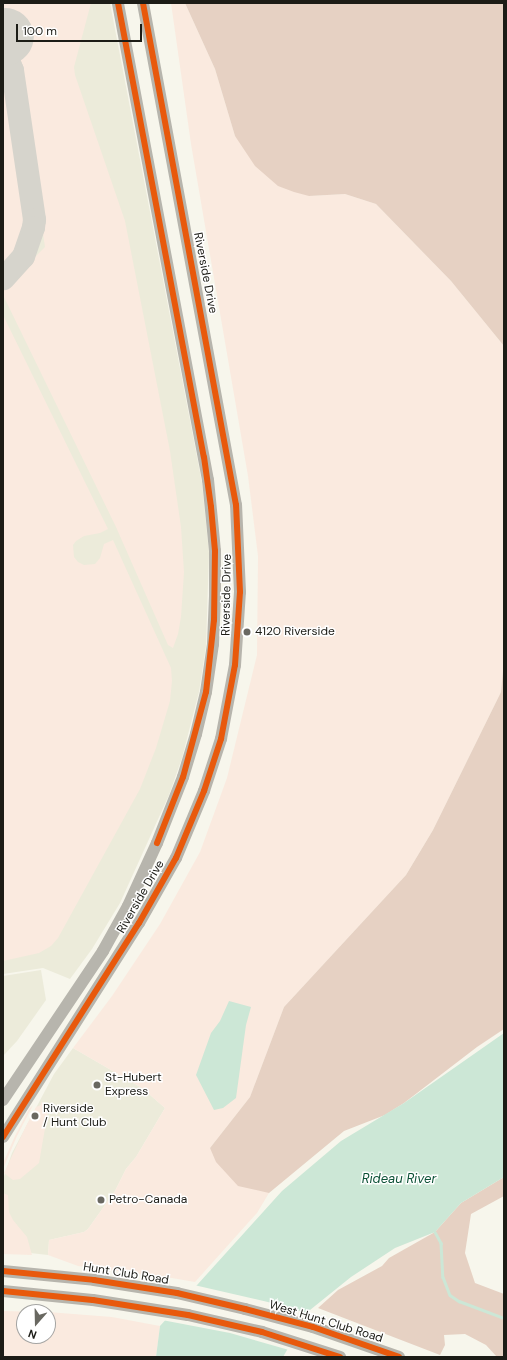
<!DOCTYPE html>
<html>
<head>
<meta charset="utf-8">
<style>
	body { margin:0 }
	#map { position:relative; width:507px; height:1360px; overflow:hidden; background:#f7f6ec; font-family:"DM Sans",sans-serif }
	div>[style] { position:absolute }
	.built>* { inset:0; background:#ecebda }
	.green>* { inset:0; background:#faeadf }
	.forest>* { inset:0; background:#e6d1c3 }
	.water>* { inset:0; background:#cce7d6 }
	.pier>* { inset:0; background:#f7f6ec }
	.stream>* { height:2.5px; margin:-1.25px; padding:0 1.25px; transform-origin:1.25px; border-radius:1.25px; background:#cce7d6 }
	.taxiway>* { height:23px; margin:-11.5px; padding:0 11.5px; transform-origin:11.5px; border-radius:11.5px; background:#d6d4cc }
	.runway>* { height:57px; margin:-28.5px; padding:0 28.5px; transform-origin:28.5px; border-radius:28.5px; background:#d6d4cc }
	.major>* { height:12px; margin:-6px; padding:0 6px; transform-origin:6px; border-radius:6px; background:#b7b5ad }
	.cycleway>* { height:6px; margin:-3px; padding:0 3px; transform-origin:3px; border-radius:3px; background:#e8590c }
	.dots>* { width:11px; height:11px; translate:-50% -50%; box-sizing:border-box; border:2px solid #fff; border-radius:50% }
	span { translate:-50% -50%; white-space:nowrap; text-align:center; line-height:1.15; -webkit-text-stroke:3px #fff; paint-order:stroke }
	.street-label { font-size:12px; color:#1c1c16 }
	.poi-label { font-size:12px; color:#1c1c16 }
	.left { translate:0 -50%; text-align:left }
	.water-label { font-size:13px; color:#0b5136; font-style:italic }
	.frame { position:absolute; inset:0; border:4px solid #1c1c16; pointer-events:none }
	.north { position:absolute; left:16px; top:1304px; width:40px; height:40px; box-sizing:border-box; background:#fff; border:1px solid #a4a4a2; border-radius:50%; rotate:200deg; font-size:11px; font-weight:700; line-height:16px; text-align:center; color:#1c1c16 }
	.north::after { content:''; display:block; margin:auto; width:14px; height:18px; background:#696861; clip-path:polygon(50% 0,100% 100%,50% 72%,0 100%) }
	.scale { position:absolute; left:16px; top:24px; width:126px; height:18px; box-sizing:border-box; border:2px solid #1c1c16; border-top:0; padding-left:5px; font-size:12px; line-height:14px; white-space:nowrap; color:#1c1c16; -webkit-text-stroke:3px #fff; paint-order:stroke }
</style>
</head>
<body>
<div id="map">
	<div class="built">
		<i style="clip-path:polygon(3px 3px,110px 3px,202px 483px,209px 553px,206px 646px,199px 692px,182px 758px,169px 795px,120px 903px,92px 949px,70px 979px,43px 968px,3px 974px)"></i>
		<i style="clip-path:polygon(41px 970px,46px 1000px,17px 1041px,3px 1056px,3px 976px)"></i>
		<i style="clip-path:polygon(73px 1048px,142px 1088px,165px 1108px,136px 1157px,126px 1169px,115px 1191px,88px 1229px,84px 1232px,49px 1240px,48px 1255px,3px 1250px,3px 1179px,12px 1153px,54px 1074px)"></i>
	</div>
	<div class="green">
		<i style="clip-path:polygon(3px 3px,91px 3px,74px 67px,75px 75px,125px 221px,170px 451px,181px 527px,184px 572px,181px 617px,178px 634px,173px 648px,168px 645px,116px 527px,3px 295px,3px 289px,45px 247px,15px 45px,3px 33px)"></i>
		<i style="clip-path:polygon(171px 3px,185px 3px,215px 69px,235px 136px,309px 196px,345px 194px,376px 204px,451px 281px,504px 346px,504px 660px,501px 692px,433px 830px,406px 875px,284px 1007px,250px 1097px,210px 1148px,242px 1179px,269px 1193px,257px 1213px,195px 1282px,166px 1277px,78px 1266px,48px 1255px,49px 1240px,84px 1232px,88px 1229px,115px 1191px,126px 1169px,136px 1157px,165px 1108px,142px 1088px,73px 1048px,112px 996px,160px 924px,200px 852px,227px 778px,257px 655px,258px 556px,248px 476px,191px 144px)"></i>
		<i style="clip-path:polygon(3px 73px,7px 75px,26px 218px,25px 229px,15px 256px,3px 269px)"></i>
		<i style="clip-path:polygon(3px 315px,108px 529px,100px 533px,84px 536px,76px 541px,73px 545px,74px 557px,78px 562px,84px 565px,95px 564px,100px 558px,104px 544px,113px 540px,171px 668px,172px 681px,170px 701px,156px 748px,140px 789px,58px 938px,51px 946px,39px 953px,3px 961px)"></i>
		<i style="clip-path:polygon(41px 1102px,47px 1105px,48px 1111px,39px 1163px,20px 1179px,13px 1180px,4px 1173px,26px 1126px,36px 1107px,41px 1105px)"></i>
		<i style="clip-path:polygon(33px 1105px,17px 1136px,3px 1169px,3px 1163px,15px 1136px,29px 1109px)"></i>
		<i style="clip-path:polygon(3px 1193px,8px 1195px,9px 1212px,13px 1220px,27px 1237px,32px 1255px,3px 1254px)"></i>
		<i style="clip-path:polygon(3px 1311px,43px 1312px,24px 1312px,24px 1336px,48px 1336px,48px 1312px,112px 1317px,160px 1326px,156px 1357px,3px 1357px)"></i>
	</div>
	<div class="forest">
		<i style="clip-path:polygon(185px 3px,504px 3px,504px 346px,451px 281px,376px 204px,345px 194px,309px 196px,294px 192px,278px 186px,255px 166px,235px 136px,215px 69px)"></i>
		<i style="clip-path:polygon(504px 660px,504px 1029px,477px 1047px,404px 1103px,385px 1115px,344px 1131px,269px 1193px,238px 1186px,216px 1162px,210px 1148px,250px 1097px,284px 1007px,406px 875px,433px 830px,501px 692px)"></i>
		<i style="clip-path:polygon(504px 1177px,504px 1196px,471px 1214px,465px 1253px,475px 1283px,504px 1294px,504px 1357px,497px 1357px,486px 1345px,465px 1334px,444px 1335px,445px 1345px,440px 1355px,318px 1308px,338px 1290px,382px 1266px,389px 1258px,435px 1232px,461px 1203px)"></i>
	</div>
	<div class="water">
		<i style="clip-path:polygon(229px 1001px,251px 1007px,246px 1025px,236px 1098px,223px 1108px,214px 1110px,196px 1075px,211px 1033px,220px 1021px)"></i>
		<i style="clip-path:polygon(504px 1033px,504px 1177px,461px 1203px,435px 1232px,395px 1248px,351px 1277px,310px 1310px,283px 1357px,156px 1357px,160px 1326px,282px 1191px,341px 1141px,404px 1103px)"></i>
	</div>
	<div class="pier">
		<i style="clip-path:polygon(194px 1285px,272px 1303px,310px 1314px,289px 1350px,230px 1333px,162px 1320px)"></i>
	</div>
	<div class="stream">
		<i style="left:435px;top:1232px;width:13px;rotate:61deg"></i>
		<i style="left:441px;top:1243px;width:34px;rotate:87deg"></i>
		<i style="left:443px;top:1277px;width:19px;rotate:69deg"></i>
		<i style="left:450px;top:1295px;width:11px;rotate:34deg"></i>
		<i style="left:459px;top:1301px;width:48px;rotate:20.7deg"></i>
	</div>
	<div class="taxiway">
		<i style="left:3px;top:59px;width:9px;rotate:41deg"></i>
		<i style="left:10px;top:65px;width:5px;rotate:68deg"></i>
		<i style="left:12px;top:70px;width:151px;rotate:81.6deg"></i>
		<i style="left:34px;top:219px;width:8px;rotate:97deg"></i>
		<i style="left:33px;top:227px;width:31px;rotate:109deg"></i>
		<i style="left:23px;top:256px;width:30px;rotate:132deg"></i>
	</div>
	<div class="runway">
		<i style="left:3px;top:37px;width:2px;rotate:-27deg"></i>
	</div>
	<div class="major">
		<i style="left:3px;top:1100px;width:179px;rotate:-56.1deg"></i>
		<i style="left:103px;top:951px;width:51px;rotate:-60.9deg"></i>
		<i style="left:128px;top:906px;width:69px;rotate:-65.3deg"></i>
		<i style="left:157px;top:843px;width:71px;rotate:-68.5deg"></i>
		<i style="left:183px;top:777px;width:45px;rotate:-73.2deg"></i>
		<i style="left:196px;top:734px;width:43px;rotate:-76.6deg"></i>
		<i style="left:206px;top:692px;width:49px;rotate:-81.7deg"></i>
		<i style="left:213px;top:644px;width:48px;rotate:-87.6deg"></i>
		<i style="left:215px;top:596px;width:45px;rotate:-90deg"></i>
		<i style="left:215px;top:551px;width:71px;rotate:-95.6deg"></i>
		<i style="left:208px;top:480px;width:485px;rotate:-100.7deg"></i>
		<i style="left:3px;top:1137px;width:254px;rotate:-57.6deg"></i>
		<i style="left:139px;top:923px;width:75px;rotate:-60.4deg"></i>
		<i style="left:176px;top:858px;width:73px;rotate:-67.3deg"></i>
		<i style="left:204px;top:791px;width:55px;rotate:-71.9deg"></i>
		<i style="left:221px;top:739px;width:75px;rotate:-79.3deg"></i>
		<i style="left:235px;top:665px;width:73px;rotate:-86.1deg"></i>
		<i style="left:240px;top:592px;width:87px;rotate:-92.6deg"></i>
		<i style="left:236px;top:505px;width:511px;rotate:-100.5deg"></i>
		<i style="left:3px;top:1271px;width:91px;rotate:5.6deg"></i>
		<i style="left:94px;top:1280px;width:84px;rotate:8.9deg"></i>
		<i style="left:177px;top:1293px;width:70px;rotate:13.2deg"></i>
		<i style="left:245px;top:1309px;width:70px;rotate:14.8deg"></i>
		<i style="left:313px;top:1327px;width:91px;rotate:19.2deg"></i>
		<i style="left:3px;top:1291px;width:90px;rotate:5.7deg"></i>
		<i style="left:93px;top:1300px;width:96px;rotate:9deg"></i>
		<i style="left:188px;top:1315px;width:76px;rotate:12.9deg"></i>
		<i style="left:262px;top:1332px;width:82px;rotate:17.8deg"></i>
	</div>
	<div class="cycleway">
		<i style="left:118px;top:3px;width:462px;rotate:79.3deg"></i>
		<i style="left:204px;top:457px;width:50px;rotate:82deg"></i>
		<i style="left:211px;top:507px;width:44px;rotate:84.8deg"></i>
		<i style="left:215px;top:551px;width:69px;rotate:90.8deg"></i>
		<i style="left:214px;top:620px;width:72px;rotate:96.3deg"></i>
		<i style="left:206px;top:692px;width:88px;rotate:105.1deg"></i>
		<i style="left:183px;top:777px;width:71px;rotate:111.5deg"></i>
		<i style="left:3px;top:1137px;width:254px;rotate:-57.6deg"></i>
		<i style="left:139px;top:923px;width:75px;rotate:-60.4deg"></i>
		<i style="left:176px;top:858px;width:73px;rotate:-67.3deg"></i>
		<i style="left:204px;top:791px;width:55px;rotate:-71.9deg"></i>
		<i style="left:221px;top:739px;width:75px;rotate:-79.3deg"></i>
		<i style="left:235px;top:665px;width:73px;rotate:-86.1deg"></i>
		<i style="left:240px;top:592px;width:87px;rotate:-92.6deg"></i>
		<i style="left:236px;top:505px;width:511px;rotate:-100.5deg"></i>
		<i style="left:3px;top:1271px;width:91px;rotate:5.6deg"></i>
		<i style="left:94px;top:1280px;width:84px;rotate:8.9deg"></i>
		<i style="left:177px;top:1293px;width:70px;rotate:13.2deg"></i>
		<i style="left:245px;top:1309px;width:70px;rotate:14.8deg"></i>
		<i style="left:313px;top:1327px;width:91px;rotate:19.2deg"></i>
		<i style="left:3px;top:1291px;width:90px;rotate:5.7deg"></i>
		<i style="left:93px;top:1300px;width:96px;rotate:9deg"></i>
		<i style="left:188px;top:1315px;width:76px;rotate:12.9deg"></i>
		<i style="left:262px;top:1332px;width:82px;rotate:17.8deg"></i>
	</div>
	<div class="dots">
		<i style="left:247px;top:632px;background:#696861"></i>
		<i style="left:97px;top:1085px;background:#696861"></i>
		<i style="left:35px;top:1116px;background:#696861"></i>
		<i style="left:101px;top:1200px;background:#696861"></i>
	</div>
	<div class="street-label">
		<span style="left:205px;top:273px;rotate:79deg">Riverside Drive</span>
		<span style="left:227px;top:595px;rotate:-89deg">Riverside Drive</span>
		<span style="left:141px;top:897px;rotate:-60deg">Riverside Drive</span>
		<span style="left:126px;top:1274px;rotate:9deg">Hunt Club Road</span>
		<span style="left:326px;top:1322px;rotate:17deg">West Hunt Club Road</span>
	</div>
	<div class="poi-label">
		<span class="left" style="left:255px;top:632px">4120 Riverside</span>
		<span class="left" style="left:105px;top:1085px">St-Hubert<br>Express</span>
		<span class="left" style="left:43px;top:1116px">Riverside<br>/ Hunt Club</span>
		<span class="left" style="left:109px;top:1200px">Petro-Canada</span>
	</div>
	<div class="water-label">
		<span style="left:399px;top:1179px">Rideau River</span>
	</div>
	<div class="frame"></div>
	<div class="north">N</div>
	<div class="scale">100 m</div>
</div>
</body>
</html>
